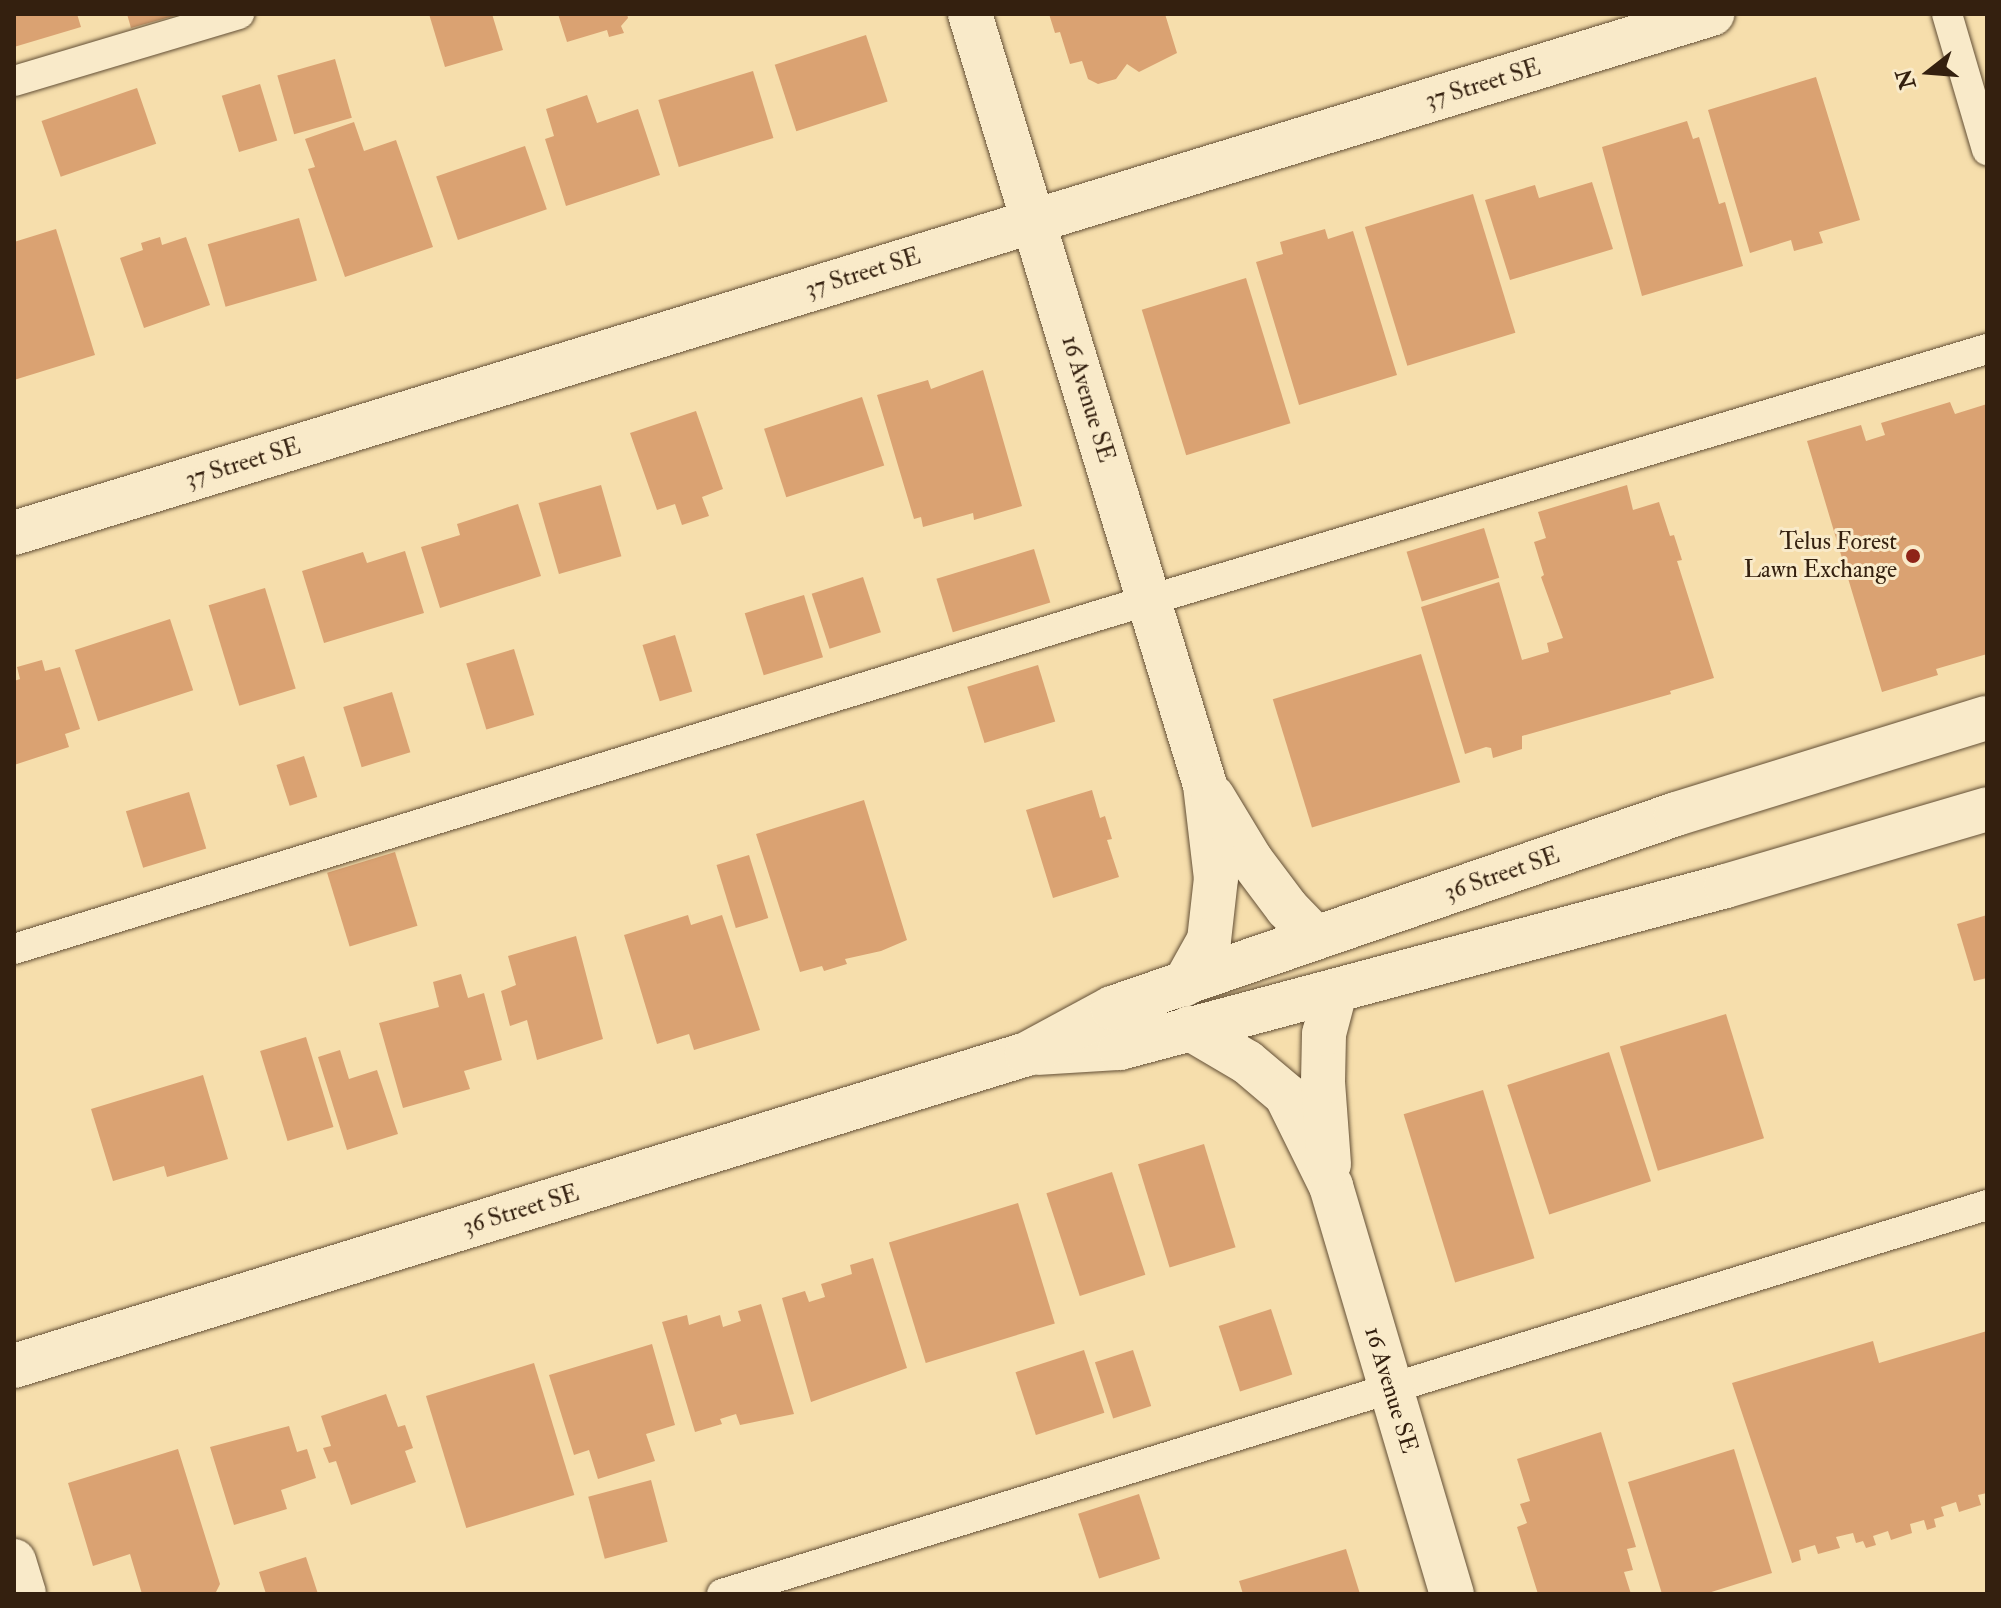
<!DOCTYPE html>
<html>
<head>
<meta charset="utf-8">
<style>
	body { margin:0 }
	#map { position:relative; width:2001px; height:1608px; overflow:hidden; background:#f6deac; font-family:"IM FELL Double Pica",serif }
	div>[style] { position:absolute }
	.building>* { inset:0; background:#daa272; transform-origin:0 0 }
	.roads { filter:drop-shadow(0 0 2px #645036) drop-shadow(0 0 2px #645036) }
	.lane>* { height:30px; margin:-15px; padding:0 15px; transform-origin:15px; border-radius:15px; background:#f9eac9 }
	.street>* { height:44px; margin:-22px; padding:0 22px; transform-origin:22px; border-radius:22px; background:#f9eac9 }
	.secondary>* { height:44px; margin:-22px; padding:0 22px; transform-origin:22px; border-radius:22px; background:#f9eac9 }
	.dots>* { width:22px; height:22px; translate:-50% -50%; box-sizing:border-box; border:4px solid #f9eac9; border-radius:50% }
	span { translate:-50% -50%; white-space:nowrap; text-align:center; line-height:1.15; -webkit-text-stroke:6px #f9eac9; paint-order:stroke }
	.street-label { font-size:24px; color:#34200f }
	.poi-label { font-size:24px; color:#34200f }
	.right { translate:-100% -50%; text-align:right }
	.frame { position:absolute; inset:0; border:16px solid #34200f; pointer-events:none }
	.north { position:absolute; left:1889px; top:32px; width:80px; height:80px; -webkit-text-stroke:6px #f9eac9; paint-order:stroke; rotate:253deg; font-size:22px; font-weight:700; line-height:32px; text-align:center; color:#34200f }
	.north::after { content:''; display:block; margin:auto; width:28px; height:36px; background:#34200f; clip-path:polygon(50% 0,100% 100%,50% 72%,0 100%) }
</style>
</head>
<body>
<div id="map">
	<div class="building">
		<i style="clip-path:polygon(14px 14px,77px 14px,81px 27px,14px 47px)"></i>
		<i style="clip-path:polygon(127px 14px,176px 14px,177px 15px,131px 28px)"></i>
		<i style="clip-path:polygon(429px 14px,492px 14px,503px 50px,445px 67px)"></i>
		<i style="clip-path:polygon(558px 14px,627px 14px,628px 18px,621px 26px,624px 33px,609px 37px,607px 30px,567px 42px)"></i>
		<i style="clip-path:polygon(1049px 14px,1165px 14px,1177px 53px,1139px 72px,1127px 64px,1116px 79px,1098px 84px,1088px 79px,1082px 61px,1070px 64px,1060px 32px,1055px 33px)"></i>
		<i style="left:866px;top:35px;width:70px;height:96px;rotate:72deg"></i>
		<i style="left:335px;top:59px;width:61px;height:60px;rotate:74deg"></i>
		<i style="left:753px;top:71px;width:70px;height:99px;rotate:73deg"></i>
		<i style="clip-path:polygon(1816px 77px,1860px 220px,1819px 232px,1823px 243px,1794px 251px,1791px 240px,1750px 253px,1708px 110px)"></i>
		<i style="left:260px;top:84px;width:59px;height:40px;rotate:73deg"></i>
		<i style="left:137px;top:88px;width:59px;height:101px;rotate:71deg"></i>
		<i style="clip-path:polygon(587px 95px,597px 123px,638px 109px,660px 175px,566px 206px,545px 139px,554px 136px,546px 109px)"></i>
		<i style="clip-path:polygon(1687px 121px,1693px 139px,1699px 137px,1719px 204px,1725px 202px,1743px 266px,1642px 296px,1602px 147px)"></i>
		<i style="clip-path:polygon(354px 122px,364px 151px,396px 140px,433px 247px,345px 277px,308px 169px,315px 167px,305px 139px)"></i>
		<i style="left:525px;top:146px;width:67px;height:94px;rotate:71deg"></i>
		<i style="clip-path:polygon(1592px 182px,1613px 249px,1510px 280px,1485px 200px,1535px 185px,1539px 198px)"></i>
		<i style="left:1473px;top:194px;width:145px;height:113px;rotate:73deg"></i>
		<i style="left:299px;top:218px;width:65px;height:95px;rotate:74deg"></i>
		<i style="clip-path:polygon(56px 229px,95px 355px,14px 380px,14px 242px)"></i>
		<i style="clip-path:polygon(1325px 229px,1328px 239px,1353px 231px,1397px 375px,1299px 405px,1256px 262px,1283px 254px,1280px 242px)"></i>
		<i style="clip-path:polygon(160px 237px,162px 245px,186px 237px,210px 305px,144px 328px,120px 258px,143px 250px,141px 243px)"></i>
		<i style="left:1246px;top:278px;width:152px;height:109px;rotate:73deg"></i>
		<i style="clip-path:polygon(983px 370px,1022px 506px,974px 520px,973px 513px,923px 527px,921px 517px,914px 519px,877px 395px,928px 380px,931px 389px)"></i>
		<i style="left:862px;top:397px;width:72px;height:103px;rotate:72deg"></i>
		<i style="clip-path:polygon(1950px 402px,1955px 414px,1987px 404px,1987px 654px,1936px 669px,1938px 675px,1882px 692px,1807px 441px,1861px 425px,1866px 441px,1885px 435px,1881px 423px)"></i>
		<i style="clip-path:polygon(696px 411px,723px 489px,702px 497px,709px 516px,682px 525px,675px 504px,657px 510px,630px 433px)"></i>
		<i style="left:601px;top:485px;width:74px;height:65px;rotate:74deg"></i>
		<i style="clip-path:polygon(1627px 485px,1633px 510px,1659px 502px,1670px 536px,1674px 535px,1682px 560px,1677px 561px,1714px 678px,1670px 691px,1671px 694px,1522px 736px,1522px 749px,1493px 758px,1491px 748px,1486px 747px,1465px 754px,1421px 607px,1499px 582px,1522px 660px,1549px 652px,1547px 643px,1563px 638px,1541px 577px,1544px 575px,1534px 542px,1546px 538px,1538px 512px)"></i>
		<i style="clip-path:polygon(518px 504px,541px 576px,440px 608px,421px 547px,460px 535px,457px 524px)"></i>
		<i style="left:1484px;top:528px;width:52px;height:81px;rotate:73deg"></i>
		<i style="left:1034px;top:549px;width:56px;height:102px;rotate:73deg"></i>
		<i style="clip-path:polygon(405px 551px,424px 613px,324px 643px,302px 571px,363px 552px,367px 563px)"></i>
		<i style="left:863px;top:577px;width:58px;height:54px;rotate:72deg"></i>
		<i style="left:265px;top:588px;width:105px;height:59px;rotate:73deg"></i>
		<i style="left:804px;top:595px;width:65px;height:62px;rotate:73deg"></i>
		<i style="left:170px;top:619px;width:75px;height:100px;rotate:72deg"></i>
		<i style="left:675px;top:635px;width:59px;height:34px;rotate:73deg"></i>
		<i style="left:514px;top:649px;width:69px;height:50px;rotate:73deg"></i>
		<i style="left:1421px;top:654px;width:134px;height:155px;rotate:73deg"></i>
		<i style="clip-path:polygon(42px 660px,45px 671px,60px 667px,80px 729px,65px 734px,69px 747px,14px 765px,14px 681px,20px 679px,17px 667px)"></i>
		<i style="left:1038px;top:665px;width:59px;height:74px;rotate:73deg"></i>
		<i style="left:392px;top:692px;width:63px;height:51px;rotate:73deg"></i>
		<i style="left:304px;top:756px;width:43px;height:29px;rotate:72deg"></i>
		<i style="clip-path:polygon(1092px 790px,1100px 818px,1105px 816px,1112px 839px,1107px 840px,1119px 877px,1053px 898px,1026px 810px)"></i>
		<i style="left:189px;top:792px;width:59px;height:66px;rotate:73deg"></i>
		<i style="clip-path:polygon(864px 800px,907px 940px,881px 951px,845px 959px,847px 964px,824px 971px,822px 966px,800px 972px,756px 834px)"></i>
		<i style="left:395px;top:852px;width:77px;height:71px;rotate:73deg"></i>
		<i style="left:749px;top:855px;width:66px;height:34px;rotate:73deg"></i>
		<i style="clip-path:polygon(688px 915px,691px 925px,722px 915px,760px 1030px,694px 1050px,689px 1034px,657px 1044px,624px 935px)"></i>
		<i style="clip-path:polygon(1987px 915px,1987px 978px,1974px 981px,1957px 924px)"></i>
		<i style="clip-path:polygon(576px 936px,603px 1039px,537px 1060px,527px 1020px,510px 1026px,501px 991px,516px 985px,508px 956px)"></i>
		<i style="clip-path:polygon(461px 974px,468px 998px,484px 993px,502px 1060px,464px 1071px,470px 1089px,403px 1108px,379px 1023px,439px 1007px,433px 982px)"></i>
		<i style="left:1726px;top:1014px;width:130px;height:111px;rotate:73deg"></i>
		<i style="left:306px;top:1037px;width:94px;height:48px;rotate:73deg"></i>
		<i style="clip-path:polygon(340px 1050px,349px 1079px,377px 1070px,398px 1134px,347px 1150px,318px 1057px)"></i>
		<i style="left:1609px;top:1052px;width:136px;height:107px;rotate:72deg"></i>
		<i style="clip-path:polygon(203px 1075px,228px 1159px,167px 1177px,164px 1166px,113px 1181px,91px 1109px)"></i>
		<i style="left:1483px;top:1090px;width:176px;height:83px;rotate:73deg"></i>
		<i style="left:1204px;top:1144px;width:108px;height:69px;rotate:73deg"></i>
		<i style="left:1112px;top:1172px;width:108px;height:69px;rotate:72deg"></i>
		<i style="left:1018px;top:1203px;width:126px;height:135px;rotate:73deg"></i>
		<i style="clip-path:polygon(873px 1258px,907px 1368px,811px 1402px,782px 1298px,805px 1291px,809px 1302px,825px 1297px,821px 1284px,852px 1274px,850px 1265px)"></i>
		<i style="clip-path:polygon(761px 1304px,794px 1414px,740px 1425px,736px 1414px,720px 1419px,722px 1424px,695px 1432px,662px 1322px,687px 1315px,689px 1325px,720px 1315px,723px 1327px,741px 1321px,738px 1311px)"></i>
		<i style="left:1271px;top:1309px;width:69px;height:55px;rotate:72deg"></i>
		<i style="clip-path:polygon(1987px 1331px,1987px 1493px,1978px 1495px,1981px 1505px,1959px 1512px,1956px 1502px,1941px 1507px,1944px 1516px,1934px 1519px,1936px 1527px,1927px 1530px,1924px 1520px,1910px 1524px,1912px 1533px,1891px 1540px,1888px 1531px,1873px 1536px,1876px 1545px,1866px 1548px,1863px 1541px,1856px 1543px,1853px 1533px,1836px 1537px,1840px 1548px,1818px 1554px,1815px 1545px,1799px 1550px,1801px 1560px,1792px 1563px,1732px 1383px,1873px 1341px,1879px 1363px)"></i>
		<i style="clip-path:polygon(652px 1344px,675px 1425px,646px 1434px,655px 1461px,598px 1479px,589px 1450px,574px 1455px,549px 1375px)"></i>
		<i style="left:1084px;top:1350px;width:66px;height:72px;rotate:72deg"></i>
		<i style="left:1133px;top:1350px;width:59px;height:40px;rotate:72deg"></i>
		<i style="left:534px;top:1363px;width:138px;height:113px;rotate:73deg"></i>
		<i style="clip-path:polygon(386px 1394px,398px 1427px,405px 1425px,413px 1448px,405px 1451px,416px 1482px,351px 1505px,336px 1461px,329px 1463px,323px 1448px,331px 1446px,321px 1416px)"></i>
		<i style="clip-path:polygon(289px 1426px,297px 1452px,307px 1449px,316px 1478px,281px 1490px,287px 1509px,234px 1525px,210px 1447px)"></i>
		<i style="clip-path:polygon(1601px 1432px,1636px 1547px,1627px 1549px,1633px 1570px,1624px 1572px,1631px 1594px,1538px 1594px,1517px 1527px,1527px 1523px,1520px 1504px,1530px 1501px,1517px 1459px)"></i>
		<i style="clip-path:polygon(178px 1449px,220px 1584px,215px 1594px,142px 1594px,130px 1554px,93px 1566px,68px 1483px)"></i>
		<i style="clip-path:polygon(1734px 1449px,1772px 1573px,1705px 1594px,1662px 1594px,1628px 1482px)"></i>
		<i style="left:651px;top:1480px;width:64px;height:65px;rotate:75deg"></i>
		<i style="left:1139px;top:1494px;width:68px;height:64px;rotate:72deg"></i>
		<i style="clip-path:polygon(1346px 1549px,1360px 1594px,1243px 1594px,1239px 1581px)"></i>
		<i style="clip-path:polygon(306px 1557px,318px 1594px,266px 1594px,259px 1572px)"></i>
	</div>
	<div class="roads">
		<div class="lane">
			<i style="left:1947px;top:14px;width:142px;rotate:73.6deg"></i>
			<i style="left:14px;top:81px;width:235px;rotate:-16.6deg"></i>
			<i style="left:14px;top:949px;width:1129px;rotate:-17.1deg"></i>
			<i style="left:1093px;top:617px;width:933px;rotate:-16.69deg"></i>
			<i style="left:722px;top:1594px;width:1323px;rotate:-17.09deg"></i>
		</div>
		<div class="street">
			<i style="left:970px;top:14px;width:806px;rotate:73.05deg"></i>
			<i style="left:1205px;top:785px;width:94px;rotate:83.3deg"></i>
			<i style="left:1216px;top:878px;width:62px;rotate:96.4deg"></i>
			<i style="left:1209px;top:940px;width:51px;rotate:119.1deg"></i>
			<i style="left:14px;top:533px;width:1776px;rotate:-17deg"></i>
			<i style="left:1213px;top:797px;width:74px;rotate:58.9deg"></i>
			<i style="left:1251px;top:860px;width:60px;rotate:53.1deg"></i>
			<i style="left:1287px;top:908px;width:40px;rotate:46deg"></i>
			<i style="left:1189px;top:1028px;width:67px;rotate:30.4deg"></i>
			<i style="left:1247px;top:1062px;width:51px;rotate:40.2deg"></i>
			<i style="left:1286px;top:1095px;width:102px;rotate:63.7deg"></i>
			<i style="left:1331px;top:1186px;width:426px;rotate:73.5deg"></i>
			<i style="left:1329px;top:1164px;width:82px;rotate:-94.2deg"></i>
			<i style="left:1323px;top:1082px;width:48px;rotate:-88.8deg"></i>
			<i style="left:1324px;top:1034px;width:43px;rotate:-75.3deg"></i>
			<i style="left:14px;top:1561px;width:34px;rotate:73deg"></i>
		</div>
		<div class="secondary">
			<i style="left:1038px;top:1053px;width:82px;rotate:-3.5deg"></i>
			<i style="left:1120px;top:1048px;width:627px;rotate:-14.97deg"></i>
			<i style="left:1726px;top:886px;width:272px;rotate:-16.4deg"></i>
			<i style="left:14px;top:1366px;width:1060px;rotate:-17.12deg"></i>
			<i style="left:1027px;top:1054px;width:97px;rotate:-28.4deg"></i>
			<i style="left:1112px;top:1008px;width:596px;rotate:-18.98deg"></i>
			<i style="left:1676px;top:814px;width:325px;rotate:-17.2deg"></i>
		</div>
	</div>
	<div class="dots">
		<i style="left:1913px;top:556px;background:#8f2418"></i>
	</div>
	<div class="street-label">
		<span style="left:1483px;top:84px;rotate:-17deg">37 Street SE</span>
		<span style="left:863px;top:273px;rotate:-17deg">37 Street SE</span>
		<span style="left:1088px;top:399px;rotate:73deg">16 Avenue SE</span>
		<span style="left:243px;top:463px;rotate:-17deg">37 Street SE</span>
		<span style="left:1502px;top:874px;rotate:-19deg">36 Street SE</span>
		<span style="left:521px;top:1210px;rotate:-17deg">36 Street SE</span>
		<span style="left:1391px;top:1390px;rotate:73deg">16 Avenue SE</span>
	</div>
	<div class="poi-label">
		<span class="right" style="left:1897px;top:556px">Telus Forest<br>Lawn Exchange</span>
	</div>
	<div class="frame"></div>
	<div class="north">N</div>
</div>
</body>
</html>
